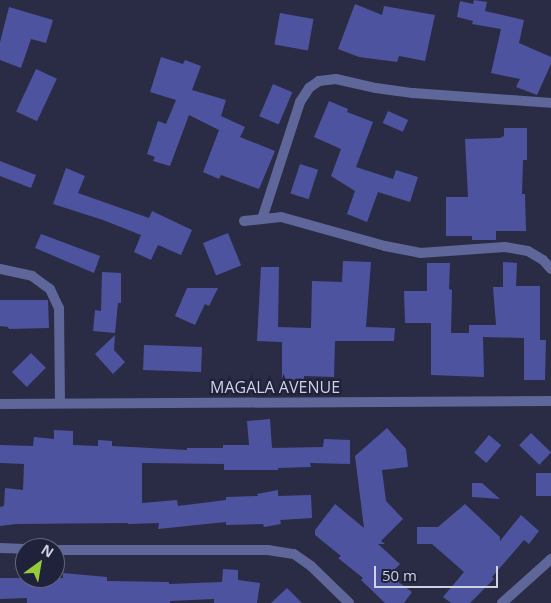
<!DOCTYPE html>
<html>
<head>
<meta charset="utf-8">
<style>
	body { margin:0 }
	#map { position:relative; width:551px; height:603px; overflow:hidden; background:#292c44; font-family:"Open Sans",sans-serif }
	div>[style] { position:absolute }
	.building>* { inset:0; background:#4e53a0; transform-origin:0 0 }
	.minor>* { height:10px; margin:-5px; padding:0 5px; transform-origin:5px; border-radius:5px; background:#5f6699 }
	span { translate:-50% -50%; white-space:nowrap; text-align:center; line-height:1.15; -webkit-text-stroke:4.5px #1f223a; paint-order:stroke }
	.street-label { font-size:16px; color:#cfd2e2 }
	.north { position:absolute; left:15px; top:538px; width:50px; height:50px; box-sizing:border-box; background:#1f223a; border:1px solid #65687d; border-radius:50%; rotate:32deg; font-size:14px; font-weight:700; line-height:20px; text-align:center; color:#cfd2e2 }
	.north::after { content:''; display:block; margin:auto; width:18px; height:22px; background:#96cc39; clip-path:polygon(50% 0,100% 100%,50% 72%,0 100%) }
	.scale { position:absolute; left:374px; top:566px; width:124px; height:22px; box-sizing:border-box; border:2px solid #cfd2e2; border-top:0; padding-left:6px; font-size:15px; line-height:18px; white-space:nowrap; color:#cfd2e2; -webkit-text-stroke:4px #1f223a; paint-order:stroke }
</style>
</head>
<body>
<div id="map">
	<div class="building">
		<i style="clip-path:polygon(474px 0,487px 2px,485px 11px,524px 20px,519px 43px,551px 57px,551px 64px,537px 95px,516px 87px,520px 79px,491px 73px,501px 29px,472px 24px,473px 21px,457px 17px,460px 1px,473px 4px)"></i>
		<i style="clip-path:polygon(355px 4px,382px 15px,384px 6px,435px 15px,425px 61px,399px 56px,397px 62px,359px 57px,338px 49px)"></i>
		<i style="clip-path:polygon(9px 7px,53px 20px,46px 43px,31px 39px,21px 68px,0 60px,0 42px)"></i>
		<i style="left:280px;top:13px;width:34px;height:32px;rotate:10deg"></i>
		<i style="clip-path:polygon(161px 57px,183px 64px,185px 60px,201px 66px,192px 90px,226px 100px,221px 116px,245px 127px,240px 137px,275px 151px,259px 189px,221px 175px,219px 179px,203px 172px,219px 130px,189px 115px,170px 166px,153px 161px,155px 157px,147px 154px,158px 121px,166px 124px,176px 100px,150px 92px)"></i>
		<i style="left:36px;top:69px;width:23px;height:47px;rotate:25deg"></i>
		<i style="left:273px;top:84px;width:21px;height:35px;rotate:23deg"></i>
		<i style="clip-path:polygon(329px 101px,348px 109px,347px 112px,373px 122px,356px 167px,393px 179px,396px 170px,418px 177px,410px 202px,378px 192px,367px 222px,347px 214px,355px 191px,331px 176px,341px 149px,314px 137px)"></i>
		<i style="left:388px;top:111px;width:22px;height:13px;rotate:24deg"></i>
		<i style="clip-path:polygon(504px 128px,527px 128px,527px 160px,523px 160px,522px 194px,525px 194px,526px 231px,496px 231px,496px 240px,472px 240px,472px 236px,446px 236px,446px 197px,468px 197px,465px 139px,500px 138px,504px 136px)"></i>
		<i style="clip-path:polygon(0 161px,36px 175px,31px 188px,0 176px)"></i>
		<i style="left:300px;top:164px;width:19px;height:31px;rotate:18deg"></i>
		<i style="clip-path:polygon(66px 168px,85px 176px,78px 193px,149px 218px,152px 211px,192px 230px,181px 255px,158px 245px,151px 260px,134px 252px,141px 235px,103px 220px,53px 204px)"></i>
		<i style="left:228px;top:233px;width:35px;height:27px;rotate:68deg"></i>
		<i style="clip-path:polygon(41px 234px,100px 256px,94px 273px,35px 248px)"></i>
		<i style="clip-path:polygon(343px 261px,371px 262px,366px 327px,395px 328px,394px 341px,335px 341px,334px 377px,304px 376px,304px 380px,282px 379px,282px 342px,257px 341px,261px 267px,279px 267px,278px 327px,311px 328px,312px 281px,342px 282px)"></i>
		<i style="clip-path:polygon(503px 262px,517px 263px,516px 286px,540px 286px,540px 340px,546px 340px,545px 380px,524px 380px,524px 338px,483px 337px,484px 377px,431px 375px,431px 323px,405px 323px,404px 291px,427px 291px,427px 263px,450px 263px,449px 289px,452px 290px,451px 333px,469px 333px,469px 325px,496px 325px,493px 287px,503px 287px)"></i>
		<i style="clip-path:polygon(102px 272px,121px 273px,121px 303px,118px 303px,115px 333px,93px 331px,95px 310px,101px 311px)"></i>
		<i style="clip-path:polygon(187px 288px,218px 288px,209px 306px,205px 304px,195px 325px,175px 316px)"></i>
		<i style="clip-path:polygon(0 300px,48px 300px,49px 328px,9px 329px,8px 327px,0 326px)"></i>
		<i style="clip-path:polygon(115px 335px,114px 350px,125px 362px,113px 374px,95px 354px)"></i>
		<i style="left:144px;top:345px;width:58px;height:25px;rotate:2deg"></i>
		<i style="left:31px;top:353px;width:21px;height:27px;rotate:45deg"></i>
		<i style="clip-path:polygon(270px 419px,272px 448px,323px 447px,324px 439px,350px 440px,350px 464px,310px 463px,311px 467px,278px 468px,278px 470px,224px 470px,224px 464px,142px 463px,142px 503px,177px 500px,178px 506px,226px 500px,226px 497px,258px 496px,257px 494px,278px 490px,278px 496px,311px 495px,312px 518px,280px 520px,281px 524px,264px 527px,263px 524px,226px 525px,226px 522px,158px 529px,159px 523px,128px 524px,128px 523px,16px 524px,0 526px,0 507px,4px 506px,5px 488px,23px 490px,24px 464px,0 463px,0 445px,33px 446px,34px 437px,54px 439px,54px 430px,73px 431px,73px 445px,98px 446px,98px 440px,112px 441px,112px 446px,187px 450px,187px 448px,223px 448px,223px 445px,249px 445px,247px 421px)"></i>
		<i style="clip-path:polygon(387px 428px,406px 449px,408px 467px,382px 470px,386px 501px,403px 519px,381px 541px,385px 544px,378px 544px,400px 564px,389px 575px,412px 592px,404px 603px,385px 603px,361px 580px,363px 578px,338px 558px,341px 556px,315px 535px,315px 530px,335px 504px,364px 528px,355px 456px)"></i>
		<i style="left:531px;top:433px;width:28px;height:17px;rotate:44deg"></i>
		<i style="left:489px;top:435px;width:16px;height:23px;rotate:40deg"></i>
		<i style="left:536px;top:473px;width:15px;height:23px"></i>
		<i style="clip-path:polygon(472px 483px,482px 483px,500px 499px,472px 497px)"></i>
		<i style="clip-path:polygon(465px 504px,500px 537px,500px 541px,521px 515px,539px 531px,529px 544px,524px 540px,492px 577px,494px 579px,470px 603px,451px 603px,443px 597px,464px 572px,432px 544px,417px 544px,417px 527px,438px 527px)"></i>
		<i style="clip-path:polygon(223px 569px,238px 570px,238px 580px,260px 583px,257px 603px,214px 603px,214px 599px,170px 601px,170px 603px,27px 603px,27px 598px,0 599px,0 578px,63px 578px,63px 573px,107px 577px,107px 581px,169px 582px,169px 584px,222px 582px)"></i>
		<i style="clip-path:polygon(287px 588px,302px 603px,271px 603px)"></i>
	</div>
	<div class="minor">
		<i style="left:262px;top:219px;width:123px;rotate:-72deg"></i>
		<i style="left:300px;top:102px;width:17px;rotate:-57deg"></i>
		<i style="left:309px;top:88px;width:12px;rotate:-35deg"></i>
		<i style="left:319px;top:81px;width:17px;rotate:-7deg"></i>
		<i style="left:336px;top:79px;width:41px;rotate:12.7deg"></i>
		<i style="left:376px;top:88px;width:37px;rotate:8deg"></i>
		<i style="left:413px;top:93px;width:138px;rotate:4.1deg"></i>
		<i style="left:244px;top:221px;width:37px;rotate:-6deg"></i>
		<i style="left:281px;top:217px;width:108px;rotate:15.6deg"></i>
		<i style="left:385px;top:246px;width:36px;rotate:11deg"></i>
		<i style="left:420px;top:253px;width:85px;rotate:-4deg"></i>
		<i style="left:505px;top:247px;width:23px;rotate:10deg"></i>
		<i style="left:528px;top:251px;width:17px;rotate:31deg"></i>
		<i style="left:543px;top:260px;width:12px;rotate:48deg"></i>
		<i style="left:0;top:269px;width:33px;rotate:12deg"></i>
		<i style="left:32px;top:276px;width:22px;rotate:36deg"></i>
		<i style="left:50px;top:289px;width:21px;rotate:65deg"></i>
		<i style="left:59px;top:308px;width:95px;rotate:89.4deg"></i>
		<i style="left:0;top:404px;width:551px;rotate:-0.31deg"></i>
		<i style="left:0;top:548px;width:25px;rotate:2deg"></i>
		<i style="left:55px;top:550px;width:213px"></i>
		<i style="left:268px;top:550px;width:26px;rotate:9deg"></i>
		<i style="left:294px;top:554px;width:21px;rotate:35deg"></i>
		<i style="left:311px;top:566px;width:53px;rotate:44.2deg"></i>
		<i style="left:502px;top:603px;width:66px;rotate:-41.9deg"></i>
	</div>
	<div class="street-label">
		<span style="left:275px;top:387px">MAGALA AVENUE</span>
	</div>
	<div class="north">N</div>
	<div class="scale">50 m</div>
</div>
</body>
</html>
